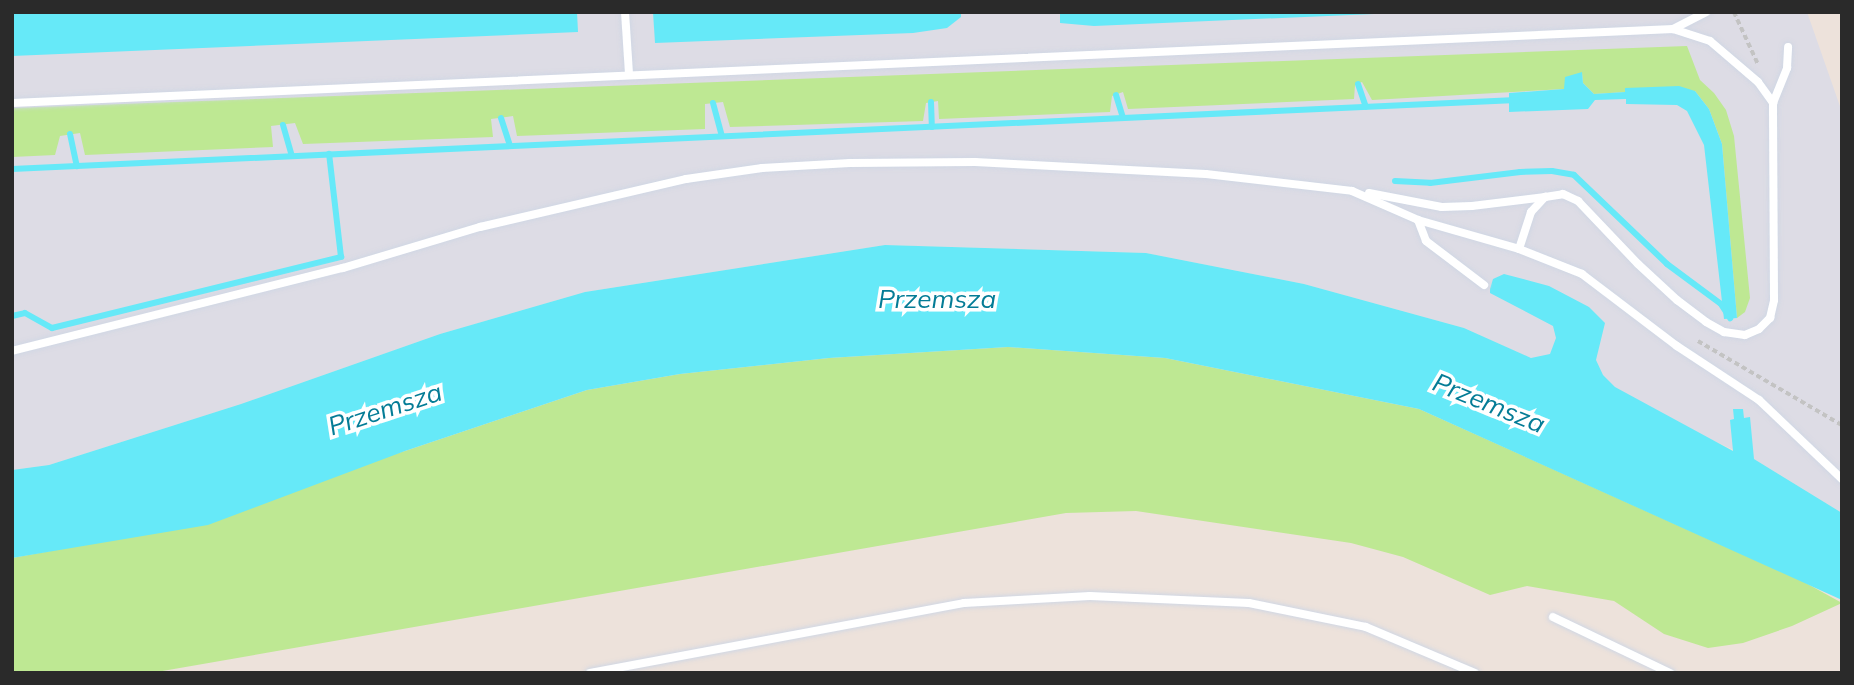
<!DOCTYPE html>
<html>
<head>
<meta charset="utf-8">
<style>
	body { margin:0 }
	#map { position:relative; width:1854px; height:685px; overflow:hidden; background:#ede2db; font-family:Mulish,sans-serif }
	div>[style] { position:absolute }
	.industrial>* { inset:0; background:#dddce5 }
	.green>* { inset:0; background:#bee893 }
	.water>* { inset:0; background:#66e9f8 }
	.stream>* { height:6px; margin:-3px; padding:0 3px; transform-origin:3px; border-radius:3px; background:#66e9f8 }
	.path>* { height:3.5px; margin-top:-1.75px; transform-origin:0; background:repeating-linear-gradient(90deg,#c3c3c3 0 5px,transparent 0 8.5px) }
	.roads { filter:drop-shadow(0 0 2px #d0d7e4) drop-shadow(0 0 2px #d0d7e4) }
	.lane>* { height:8px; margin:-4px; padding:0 4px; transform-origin:4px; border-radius:4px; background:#fff }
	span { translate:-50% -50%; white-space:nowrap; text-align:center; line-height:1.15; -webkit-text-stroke:7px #fff; paint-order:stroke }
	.water-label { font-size:26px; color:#047c96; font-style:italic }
	.frame { position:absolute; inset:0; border:14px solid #2a2a2a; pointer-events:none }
</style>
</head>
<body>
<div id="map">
	<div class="industrial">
		<i style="clip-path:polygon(12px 12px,1807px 12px,1842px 112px,1842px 513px,1754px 459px,1464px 328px,1304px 284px,1146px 253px,885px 245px,585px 292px,440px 334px,241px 404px,49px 465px,12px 470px)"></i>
	</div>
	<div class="green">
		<i style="clip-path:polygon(1687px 46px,1700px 80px,1714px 93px,1726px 110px,1734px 136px,1750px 298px,1745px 312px,1737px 318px,1722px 144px,1709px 109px,1695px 91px,1626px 88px,1626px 92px,1594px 94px,1583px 83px,1582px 73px,1564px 89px,1372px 100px,1362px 82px,1355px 85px,1354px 99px,1128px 109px,1123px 92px,1112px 96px,1110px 112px,939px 119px,938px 101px,926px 103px,923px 121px,730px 127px,723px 102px,705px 104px,705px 129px,517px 136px,513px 116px,491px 119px,493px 137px,303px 144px,295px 123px,271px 126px,273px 147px,85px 155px,80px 133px,60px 136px,55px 155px,12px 157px,12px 108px)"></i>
		<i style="clip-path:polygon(1008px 347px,1165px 358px,1419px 409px,1804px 582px,1842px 603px,1792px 626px,1743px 643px,1708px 648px,1664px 634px,1614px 601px,1527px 586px,1490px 595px,1403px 557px,1351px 543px,1136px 511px,1066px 513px,151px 673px,12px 673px,12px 558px,72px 547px,405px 451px,587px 390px,680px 374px,829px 358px)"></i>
	</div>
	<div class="water">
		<i style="clip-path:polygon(12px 12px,577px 12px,578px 32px,12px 56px)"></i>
		<i style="clip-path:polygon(653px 12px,961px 12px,961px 17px,947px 28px,913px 33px,655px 43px)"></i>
		<i style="clip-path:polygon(1060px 12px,1420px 12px,1094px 26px,1060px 23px)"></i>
		<i style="clip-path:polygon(1582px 72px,1583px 83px,1594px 94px,1625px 92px,1625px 88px,1679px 86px,1695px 91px,1709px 109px,1722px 144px,1737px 318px,1724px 319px,1704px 145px,1687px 111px,1677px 105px,1626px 104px,1626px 99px,1595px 100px,1588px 109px,1509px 112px,1509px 93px,1564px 89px,1565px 77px)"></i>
		<i style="clip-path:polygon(885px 245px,1146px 253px,1304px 284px,1464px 328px,1531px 358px,1550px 354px,1556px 338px,1553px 326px,1490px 293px,1490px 289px,1493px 279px,1504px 274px,1549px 286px,1589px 307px,1605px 323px,1596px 360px,1603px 375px,1615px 387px,1733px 451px,1730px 420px,1734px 419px,1733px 409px,1743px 409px,1744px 418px,1750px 417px,1754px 459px,1842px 513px,1842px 600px,1419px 409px,1165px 358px,1008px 347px,829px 358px,680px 374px,587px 390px,405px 451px,208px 525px,12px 558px,12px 470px,49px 465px,241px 404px,440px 334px,585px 292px)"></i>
	</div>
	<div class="stream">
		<i style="left:1358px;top:84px;width:24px;rotate:71deg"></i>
		<i style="left:1116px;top:95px;width:24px;rotate:73deg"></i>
		<i style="left:931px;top:102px;width:25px;rotate:88deg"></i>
		<i style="left:713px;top:103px;width:34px;rotate:75deg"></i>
		<i style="left:501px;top:118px;width:29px;rotate:72deg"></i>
		<i style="left:283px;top:125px;width:32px;rotate:74deg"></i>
		<i style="left:70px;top:134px;width:33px;rotate:78deg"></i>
		<i style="left:12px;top:169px;width:1506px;rotate:-2.63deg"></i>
		<i style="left:1395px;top:181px;width:35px;rotate:3deg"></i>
		<i style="left:1430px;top:183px;width:91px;rotate:-7deg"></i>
		<i style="left:1520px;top:172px;width:32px;rotate:-2deg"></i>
		<i style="left:1552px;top:171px;width:22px;rotate:10deg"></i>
		<i style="left:1574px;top:175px;width:129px;rotate:43.7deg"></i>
		<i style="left:1667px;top:264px;width:67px;rotate:36.5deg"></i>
		<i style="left:1721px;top:304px;width:17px;rotate:57deg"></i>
		<i style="left:12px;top:316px;width:13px;rotate:-13deg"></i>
		<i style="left:25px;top:313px;width:31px;rotate:29deg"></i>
		<i style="left:52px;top:328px;width:298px;rotate:-13.8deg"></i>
		<i style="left:341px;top:257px;width:104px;rotate:-96.6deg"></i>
	</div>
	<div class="path">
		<i style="left:1734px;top:12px;width:57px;rotate:65.2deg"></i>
		<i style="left:1698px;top:341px;width:167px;rotate:30.3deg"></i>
	</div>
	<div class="roads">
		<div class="lane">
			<i style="left:625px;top:12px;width:62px;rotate:86.3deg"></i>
			<i style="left:1673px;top:29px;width:37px;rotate:-27deg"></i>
			<i style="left:12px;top:103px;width:1663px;rotate:-2.55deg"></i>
			<i style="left:1673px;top:29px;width:39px;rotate:18deg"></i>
			<i style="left:1710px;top:41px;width:63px;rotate:40.5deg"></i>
			<i style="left:1758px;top:82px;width:26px;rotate:54deg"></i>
			<i style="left:1369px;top:193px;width:74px;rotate:10.9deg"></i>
			<i style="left:1442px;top:207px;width:30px;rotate:-2deg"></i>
			<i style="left:1472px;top:206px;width:74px;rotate:-7deg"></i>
			<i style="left:1418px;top:220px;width:22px;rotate:69deg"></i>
			<i style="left:1426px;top:241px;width:73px;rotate:37.2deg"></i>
			<i style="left:1519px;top:249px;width:39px;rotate:-72deg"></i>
			<i style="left:1531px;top:212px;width:21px;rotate:-47deg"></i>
			<i style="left:1545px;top:197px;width:18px;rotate:-9deg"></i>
			<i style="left:1563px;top:194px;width:17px;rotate:25deg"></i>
			<i style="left:1578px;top:201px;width:87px;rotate:46.4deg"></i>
			<i style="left:1638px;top:264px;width:53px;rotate:42.7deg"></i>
			<i style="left:1677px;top:300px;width:36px;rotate:37deg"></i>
			<i style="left:1706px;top:322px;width:21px;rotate:29deg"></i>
			<i style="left:1724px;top:332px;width:21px;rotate:8deg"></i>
			<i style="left:1745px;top:335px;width:15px;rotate:-23deg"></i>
			<i style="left:1759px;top:329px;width:16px;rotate:-45deg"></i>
			<i style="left:1770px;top:318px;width:18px;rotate:-77deg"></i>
			<i style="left:1774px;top:300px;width:197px;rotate:-90.3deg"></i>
			<i style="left:1773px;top:103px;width:38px;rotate:-68deg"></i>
			<i style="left:1787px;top:68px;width:21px;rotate:-87deg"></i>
			<i style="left:12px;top:351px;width:341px;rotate:-14.1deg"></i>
			<i style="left:343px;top:268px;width:143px;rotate:-16.7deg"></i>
			<i style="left:480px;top:227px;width:212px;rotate:-13.1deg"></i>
			<i style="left:686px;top:179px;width:77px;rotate:-8.2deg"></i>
			<i style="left:762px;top:168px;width:88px;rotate:-3.3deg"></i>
			<i style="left:850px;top:163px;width:125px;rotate:-0.5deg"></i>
			<i style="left:975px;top:162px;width:231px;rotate:3deg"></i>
			<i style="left:1206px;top:174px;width:147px;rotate:6.6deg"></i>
			<i style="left:1352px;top:191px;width:72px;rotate:23.7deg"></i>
			<i style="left:1418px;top:220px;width:105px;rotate:16deg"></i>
			<i style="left:1519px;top:249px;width:68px;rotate:21.6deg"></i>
			<i style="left:1582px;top:274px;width:119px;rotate:37.2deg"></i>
			<i style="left:1677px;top:346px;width:98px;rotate:33.4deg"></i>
			<i style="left:1759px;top:400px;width:115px;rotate:43.6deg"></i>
			<i style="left:1553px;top:617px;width:130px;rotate:25.6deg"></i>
			<i style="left:590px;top:673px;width:380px;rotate:-10.6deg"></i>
			<i style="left:964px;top:603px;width:126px;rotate:-3.2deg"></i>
			<i style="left:1090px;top:596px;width:159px;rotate:2.5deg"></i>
			<i style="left:1249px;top:603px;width:119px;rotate:11.6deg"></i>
			<i style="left:1366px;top:627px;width:118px;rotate:22.9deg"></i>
		</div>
	</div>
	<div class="water-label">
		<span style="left:937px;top:299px">Przemsza</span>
		<span style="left:1489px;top:403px;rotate:22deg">Przemsza</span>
		<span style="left:385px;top:409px;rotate:-18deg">Przemsza</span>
	</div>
	<div class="frame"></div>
</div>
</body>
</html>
